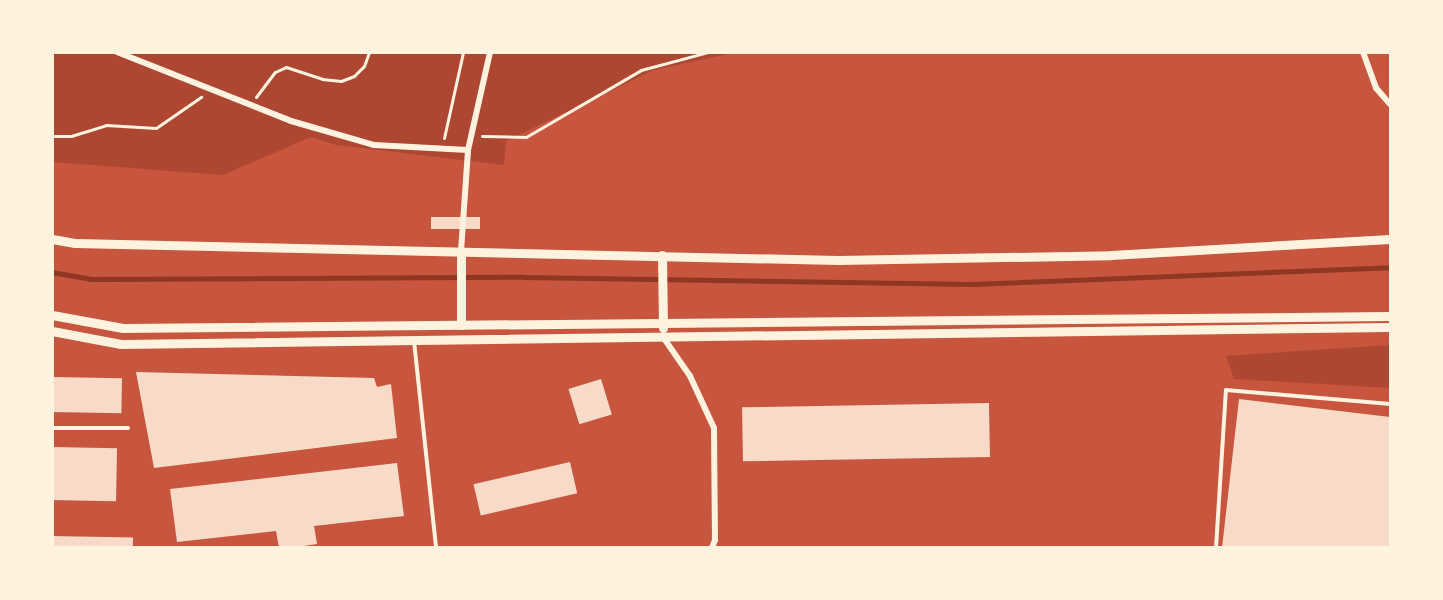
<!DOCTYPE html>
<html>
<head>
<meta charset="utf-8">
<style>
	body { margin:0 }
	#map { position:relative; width:1443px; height:600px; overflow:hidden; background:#c8553d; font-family:Roboto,sans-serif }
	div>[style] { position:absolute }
	.green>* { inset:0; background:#ae4732 }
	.stream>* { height:4.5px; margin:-2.25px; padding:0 2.25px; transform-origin:2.25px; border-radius:2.25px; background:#8f3625 }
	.building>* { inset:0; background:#f7dbc8; transform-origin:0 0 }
	.path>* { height:3px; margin:-1.5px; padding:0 1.5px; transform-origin:1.5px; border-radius:1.5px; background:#fff3e0 }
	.service>* { height:4px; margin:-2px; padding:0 2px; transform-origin:2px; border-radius:2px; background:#fff3e0 }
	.minor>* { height:6px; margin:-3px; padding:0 3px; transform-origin:3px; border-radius:3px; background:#fff3e0 }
	.tertiary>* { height:9px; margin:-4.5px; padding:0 4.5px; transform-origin:4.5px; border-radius:4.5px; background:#fff3e0 }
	span { translate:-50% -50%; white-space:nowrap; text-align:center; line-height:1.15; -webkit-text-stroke:4.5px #fff3e0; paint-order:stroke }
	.frame { position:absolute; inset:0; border:54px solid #fff3e0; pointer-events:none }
</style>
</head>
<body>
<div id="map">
	<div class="green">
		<i style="clip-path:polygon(53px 53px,733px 53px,654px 70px,506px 141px,504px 165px,336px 145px,311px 137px,223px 175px,53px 162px)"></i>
		<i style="clip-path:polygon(1390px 345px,1390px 388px,1234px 379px,1226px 356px)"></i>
	</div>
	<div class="stream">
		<i style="left:52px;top:272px;width:40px;rotate:10deg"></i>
		<i style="left:91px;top:279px;width:433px;rotate:-0.3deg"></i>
		<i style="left:524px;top:277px;width:448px;rotate:0.9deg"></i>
		<i style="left:972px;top:284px;width:418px;rotate:-2.3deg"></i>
	</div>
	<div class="building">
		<i style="left:431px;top:217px;width:49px;height:12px"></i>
		<i style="clip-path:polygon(136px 372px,374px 378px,377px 387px,391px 384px,397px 438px,154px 468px)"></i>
		<i style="left:52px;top:377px;width:70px;height:35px;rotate:1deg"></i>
		<i style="left:601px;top:379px;width:37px;height:34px;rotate:73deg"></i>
		<i style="clip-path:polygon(1239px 399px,1390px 417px,1390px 548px,1222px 548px)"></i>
		<i style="left:989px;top:403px;width:54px;height:247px;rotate:89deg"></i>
		<i style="left:52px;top:447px;width:65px;height:53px;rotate:1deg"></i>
		<i style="left:570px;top:462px;width:32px;height:99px;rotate:77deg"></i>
		<i style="clip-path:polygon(397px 463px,404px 516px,314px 526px,317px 544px,291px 548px,279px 548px,276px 531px,177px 542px,170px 489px)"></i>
		<i style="left:52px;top:536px;width:81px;height:12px;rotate:1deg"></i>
	</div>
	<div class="path">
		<i style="left:256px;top:97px;width:31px;rotate:-53deg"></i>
		<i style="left:275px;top:72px;width:12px;rotate:-24deg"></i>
		<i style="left:286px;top:67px;width:38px;rotate:18deg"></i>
		<i style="left:322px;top:79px;width:19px;rotate:6deg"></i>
		<i style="left:341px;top:81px;width:14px;rotate:-21deg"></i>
		<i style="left:354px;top:76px;width:14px;rotate:-45deg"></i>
		<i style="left:364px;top:66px;width:15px;rotate:-70deg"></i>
		<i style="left:52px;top:136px;width:19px"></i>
		<i style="left:71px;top:136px;width:37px;rotate:-17deg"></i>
		<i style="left:106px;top:125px;width:50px;rotate:3.4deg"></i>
		<i style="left:156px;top:128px;width:55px;rotate:-34.6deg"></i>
		<i style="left:482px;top:136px;width:44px;rotate:1.3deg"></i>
		<i style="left:526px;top:137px;width:133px;rotate:-30.2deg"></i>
		<i style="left:641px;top:70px;width:69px;rotate:-15deg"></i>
		<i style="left:444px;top:138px;width:88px;rotate:-77.5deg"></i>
	</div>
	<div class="service">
		<i style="left:414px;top:341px;width:208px;rotate:83.9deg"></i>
		<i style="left:52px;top:428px;width:76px"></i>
		<i style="left:1216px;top:548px;width:158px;rotate:-86.4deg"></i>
		<i style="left:1226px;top:390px;width:165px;rotate:4.9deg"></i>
	</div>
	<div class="minor">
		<i style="left:117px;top:52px;width:187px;rotate:21.6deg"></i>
		<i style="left:291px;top:121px;width:86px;rotate:16.1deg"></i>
		<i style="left:374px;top:145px;width:94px;rotate:3deg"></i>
		<i style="left:1363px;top:52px;width:38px;rotate:70deg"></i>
		<i style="left:1376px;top:88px;width:21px;rotate:49deg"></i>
		<i style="left:461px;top:251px;width:101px;rotate:-86deg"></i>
		<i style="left:468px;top:150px;width:100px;rotate:-77.3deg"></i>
		<i style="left:663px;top:337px;width:47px;rotate:55.3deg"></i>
		<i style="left:690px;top:376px;width:57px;rotate:65.2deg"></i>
		<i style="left:714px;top:428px;width:112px;rotate:89.5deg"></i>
		<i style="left:715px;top:540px;width:9px;rotate:111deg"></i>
	</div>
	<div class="tertiary">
		<i style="left:52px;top:239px;width:23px;rotate:10deg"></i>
		<i style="left:75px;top:243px;width:763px;rotate:1.28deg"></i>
		<i style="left:838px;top:260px;width:273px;rotate:-1deg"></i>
		<i style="left:1111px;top:255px;width:279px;rotate:-3.3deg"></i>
		<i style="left:461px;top:251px;width:74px;rotate:90deg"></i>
		<i style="left:662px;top:255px;width:73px;rotate:89.2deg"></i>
		<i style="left:52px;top:315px;width:72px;rotate:10.4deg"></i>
		<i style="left:123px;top:328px;width:1267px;rotate:-0.54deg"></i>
		<i style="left:52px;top:331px;width:70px;rotate:10.7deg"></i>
		<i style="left:121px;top:344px;width:1269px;rotate:-0.77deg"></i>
	</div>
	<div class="frame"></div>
</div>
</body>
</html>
